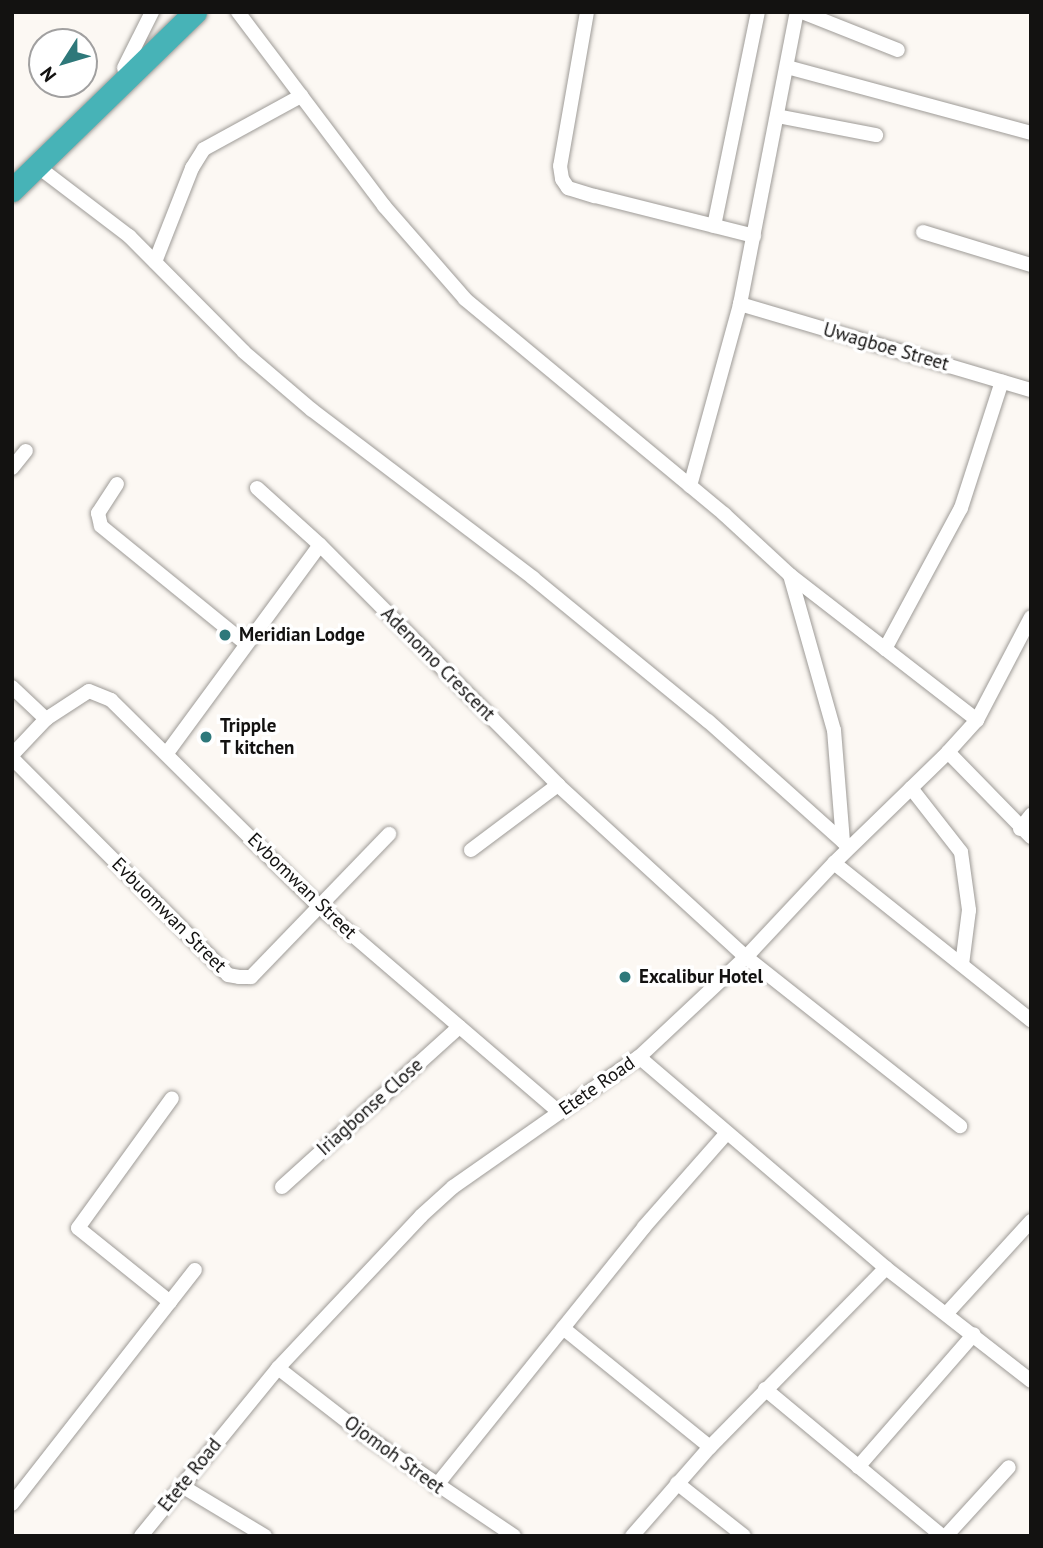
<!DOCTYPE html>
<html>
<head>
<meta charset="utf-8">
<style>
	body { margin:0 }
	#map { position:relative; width:1043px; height:1548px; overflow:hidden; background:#fcf8f3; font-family:"PT Sans",sans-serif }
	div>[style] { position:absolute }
	.roads { filter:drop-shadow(0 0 2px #9e9b97) drop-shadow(0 0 2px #9e9b97) }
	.minor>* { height:14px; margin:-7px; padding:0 7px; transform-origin:7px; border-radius:7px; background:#fff }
	.trunk>* { height:23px; margin:-11.5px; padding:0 11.5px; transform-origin:11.5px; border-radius:11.5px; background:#47b3b7 }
	.dots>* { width:19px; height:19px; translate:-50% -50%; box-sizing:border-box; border:4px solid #fff; border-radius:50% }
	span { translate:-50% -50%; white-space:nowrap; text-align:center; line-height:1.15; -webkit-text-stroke:7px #fff; paint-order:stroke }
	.street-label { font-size:19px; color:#131211 }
	.poi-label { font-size:19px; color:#131211; font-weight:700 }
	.left { translate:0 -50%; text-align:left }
	.frame { position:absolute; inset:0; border:14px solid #131211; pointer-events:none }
	.north { position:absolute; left:28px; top:28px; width:70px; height:70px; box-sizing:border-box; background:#fff; border:2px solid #a1a0a0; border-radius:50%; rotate:233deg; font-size:19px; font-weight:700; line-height:28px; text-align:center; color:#131211 }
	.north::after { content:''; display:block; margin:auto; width:24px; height:32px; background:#2e787a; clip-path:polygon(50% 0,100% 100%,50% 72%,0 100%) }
</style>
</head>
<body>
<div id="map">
	<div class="roads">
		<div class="minor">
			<i style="left:238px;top:12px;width:243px;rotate:53deg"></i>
			<i style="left:384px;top:206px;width:123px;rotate:48.9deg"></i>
			<i style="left:465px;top:299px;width:337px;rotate:39.7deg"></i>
			<i style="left:724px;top:514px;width:90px;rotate:42.7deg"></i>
			<i style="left:790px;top:575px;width:237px;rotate:37.8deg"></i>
			<i style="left:587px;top:12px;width:156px;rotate:99.9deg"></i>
			<i style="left:560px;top:166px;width:13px;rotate:81deg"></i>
			<i style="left:562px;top:179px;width:11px;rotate:56deg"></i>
			<i style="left:568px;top:188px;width:28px;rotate:17deg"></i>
			<i style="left:595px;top:196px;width:164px;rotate:14.1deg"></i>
			<i style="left:802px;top:12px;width:103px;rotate:21.6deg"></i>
			<i style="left:787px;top:67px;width:253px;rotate:15.1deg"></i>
			<i style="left:124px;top:68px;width:63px;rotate:-63.4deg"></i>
			<i style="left:777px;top:116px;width:101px;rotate:10.9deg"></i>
			<i style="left:37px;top:166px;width:116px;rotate:37.3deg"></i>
			<i style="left:129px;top:236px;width:163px;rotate:45.2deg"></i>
			<i style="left:244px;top:352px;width:89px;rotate:40.5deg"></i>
			<i style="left:312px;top:410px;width:278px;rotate:37.2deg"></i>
			<i style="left:533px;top:578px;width:226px;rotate:39.3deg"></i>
			<i style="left:708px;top:721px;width:189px;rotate:41.8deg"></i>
			<i style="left:714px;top:226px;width:218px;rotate:-78.4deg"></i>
			<i style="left:923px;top:232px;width:113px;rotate:17deg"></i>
			<i style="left:155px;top:262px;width:101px;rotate:-68.5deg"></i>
			<i style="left:192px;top:168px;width:22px;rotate:-58deg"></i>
			<i style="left:204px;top:149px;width:111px;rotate:-28.7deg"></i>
			<i style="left:740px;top:304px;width:303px;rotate:16.5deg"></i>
			<i style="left:12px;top:468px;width:22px;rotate:-51deg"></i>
			<i style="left:117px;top:484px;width:35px;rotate:123deg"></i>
			<i style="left:98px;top:513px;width:13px;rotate:77deg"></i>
			<i style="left:101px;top:526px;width:187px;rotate:39.1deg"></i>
			<i style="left:690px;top:486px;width:189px;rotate:-74.6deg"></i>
			<i style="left:740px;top:304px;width:298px;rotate:-79deg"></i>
			<i style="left:257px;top:488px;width:85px;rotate:42.1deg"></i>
			<i style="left:790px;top:575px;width:161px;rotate:74.2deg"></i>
			<i style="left:834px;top:730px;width:112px;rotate:85.4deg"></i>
			<i style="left:885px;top:649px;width:160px;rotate:-61.7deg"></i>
			<i style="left:961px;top:508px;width:133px;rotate:-72.1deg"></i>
			<i style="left:12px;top:687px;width:47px;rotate:43.3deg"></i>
			<i style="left:948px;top:752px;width:119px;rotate:45.7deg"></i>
			<i style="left:167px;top:753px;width:258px;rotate:-53.7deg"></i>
			<i style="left:320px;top:545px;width:338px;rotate:45.2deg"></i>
			<i style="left:558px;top:785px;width:255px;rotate:42.5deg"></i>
			<i style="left:746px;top:957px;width:273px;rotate:38.3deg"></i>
			<i style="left:12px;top:755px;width:50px;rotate:-46.6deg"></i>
			<i style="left:46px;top:719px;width:51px;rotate:-33.1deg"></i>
			<i style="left:89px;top:691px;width:24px;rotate:22deg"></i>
			<i style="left:111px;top:700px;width:296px;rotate:44.7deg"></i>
			<i style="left:321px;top:908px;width:313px;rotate:40.6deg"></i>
			<i style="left:12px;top:758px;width:306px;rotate:45.1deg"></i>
			<i style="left:228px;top:975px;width:11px;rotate:10deg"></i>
			<i style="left:239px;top:977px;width:12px"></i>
			<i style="left:251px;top:977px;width:199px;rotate:-46deg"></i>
			<i style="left:911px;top:788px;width:81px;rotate:52deg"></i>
			<i style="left:961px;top:852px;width:59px;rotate:82.1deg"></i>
			<i style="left:969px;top:910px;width:55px;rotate:97.3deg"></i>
			<i style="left:1020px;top:829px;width:18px;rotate:-52deg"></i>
			<i style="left:471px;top:850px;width:109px;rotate:-36.8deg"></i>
			<i style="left:834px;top:863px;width:252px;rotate:38.6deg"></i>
			<i style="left:639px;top:1057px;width:325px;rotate:40.5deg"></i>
			<i style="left:886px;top:1268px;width:184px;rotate:37.9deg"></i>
			<i style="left:282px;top:1187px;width:239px;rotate:-42.1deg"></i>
			<i style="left:170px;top:1302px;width:118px;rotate:-141.2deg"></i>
			<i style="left:78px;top:1228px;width:160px;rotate:-54.1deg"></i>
			<i style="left:947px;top:1313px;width:125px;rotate:-47.6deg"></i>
			<i style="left:563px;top:1328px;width:189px;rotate:39deg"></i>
			<i style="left:278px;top:1368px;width:108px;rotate:37.8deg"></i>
			<i style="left:363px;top:1434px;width:182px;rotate:34deg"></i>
			<i style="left:765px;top:1389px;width:230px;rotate:39.7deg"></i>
			<i style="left:858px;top:1467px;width:176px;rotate:-48.9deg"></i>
			<i style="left:677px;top:1483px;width:85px;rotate:38.3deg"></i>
			<i style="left:182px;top:1486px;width:97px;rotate:31.1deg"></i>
			<i style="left:436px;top:1486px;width:332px;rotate:-51.2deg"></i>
			<i style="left:644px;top:1227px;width:125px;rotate:-48.6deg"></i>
			<i style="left:12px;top:1504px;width:297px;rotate:-52deg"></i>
			<i style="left:141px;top:1536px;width:217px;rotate:-50.8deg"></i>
			<i style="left:278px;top:1368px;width:209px;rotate:-46.7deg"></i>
			<i style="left:421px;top:1216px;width:43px;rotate:-42.2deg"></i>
			<i style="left:453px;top:1187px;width:227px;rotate:-35deg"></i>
			<i style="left:639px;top:1057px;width:146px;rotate:-43.1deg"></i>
			<i style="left:746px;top:957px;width:129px;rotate:-46.9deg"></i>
			<i style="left:834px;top:863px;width:159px;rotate:-44.2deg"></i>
			<i style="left:948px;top:752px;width:43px;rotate:-47.8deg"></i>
			<i style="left:977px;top:720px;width:116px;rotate:-62.3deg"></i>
			<i style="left:632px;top:1536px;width:118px;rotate:-48.8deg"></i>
			<i style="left:710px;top:1447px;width:251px;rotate:-45.5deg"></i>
			<i style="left:946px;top:1536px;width:93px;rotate:-47.6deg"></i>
		</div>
		<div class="trunk">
			<i style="left:12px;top:190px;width:255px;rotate:-44.2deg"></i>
		</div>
	</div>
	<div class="dots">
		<i style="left:225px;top:635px;background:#2e787a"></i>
		<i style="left:206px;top:737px;background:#2e787a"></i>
		<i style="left:625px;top:977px;background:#2e787a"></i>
	</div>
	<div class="street-label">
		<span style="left:886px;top:347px;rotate:16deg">Uwagboe Street</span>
		<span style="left:438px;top:664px;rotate:45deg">Adenomo Crescent</span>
		<span style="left:302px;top:886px;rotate:44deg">Evbomwan Street</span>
		<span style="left:169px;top:915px;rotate:45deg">Evbuomwan Street</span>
		<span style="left:597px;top:1086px;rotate:-35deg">Etete Road</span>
		<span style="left:370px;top:1107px;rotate:-42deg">Iriagbonse Close</span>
		<span style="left:394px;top:1455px;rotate:36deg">Ojomoh Street</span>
		<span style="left:190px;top:1475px;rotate:-51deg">Etete Road</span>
	</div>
	<div class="poi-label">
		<span class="left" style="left:239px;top:635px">Meridian Lodge</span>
		<span class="left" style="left:220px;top:737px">Tripple<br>T kitchen</span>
		<span class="left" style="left:639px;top:977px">Excalibur Hotel</span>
	</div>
	<div class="frame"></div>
	<div class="north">N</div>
</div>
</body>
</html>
